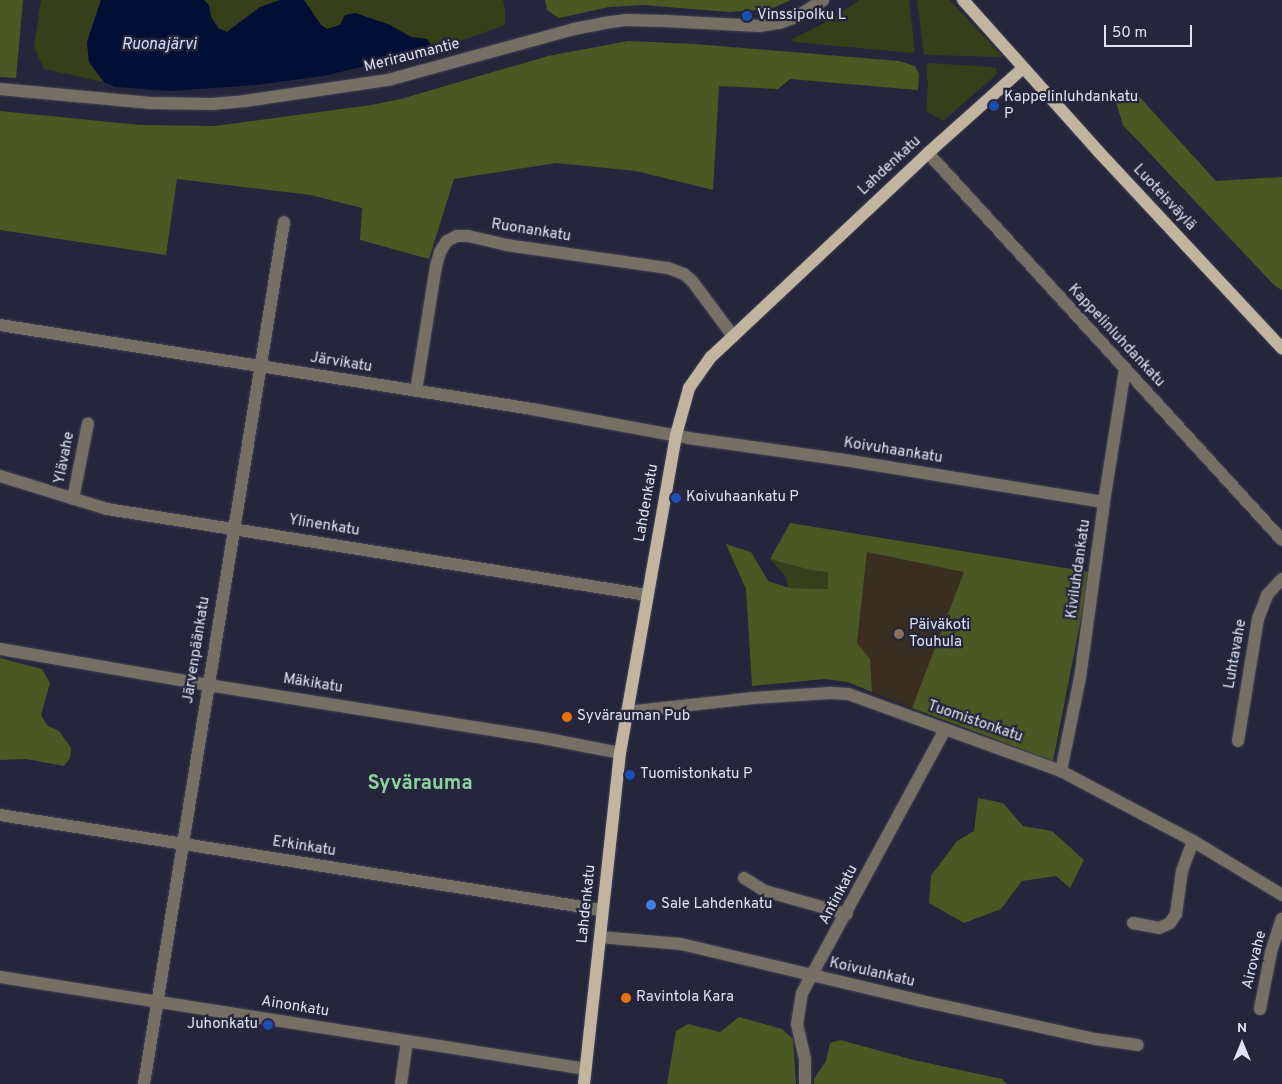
<!DOCTYPE html>
<html>
<head>
<meta charset="utf-8">
<style>
	body { margin:0 }
	#map { position:relative; width:1282px; height:1084px; overflow:hidden; background:#25263c; font-family:Overpass,sans-serif }
	div>[style] { position:absolute }
	.education>* { inset:0; background:#392e1f }
	.green>* { inset:0; background:#363e1a }
	.forest>* { inset:0; background:#4c5823 }
	.water>* { inset:0; background:#020f35 }
	.roads { filter:drop-shadow(0 0 1px #434459) drop-shadow(0 0 1px #434459) }
	.minor>* { height:12px; margin:-6px; padding:0 6px; transform-origin:6px; border-radius:6px; background:#756f64 }
	.major>* { height:12px; margin:-6px; padding:0 6px; transform-origin:6px; border-radius:6px; background:#c2b59f }
	.dots>* { width:14px; height:14px; translate:-50% -50%; box-sizing:border-box; border:2px solid #25263c; border-radius:50% }
	span { translate:-50% -50%; white-space:nowrap; text-align:center; line-height:1.15; -webkit-text-stroke:4.5px #25263c; paint-order:stroke }
	.poi-label { font-size:15px; color:#e0e2f1 }
	.left { translate:0 -50%; text-align:left }
	.right { translate:-100% -50%; text-align:right }
	.street-label { font-size:15px; color:#e0e2f1 }
	.water-label { font-size:16px; color:#d0e0fd; font-style:italic }
	.district-label { font-size:20px; color:#8dd19e; font-weight:700 }
	.north { position:absolute; left:1217px; top:1019px; width:50px; height:50px; -webkit-text-stroke:4px #25263c; paint-order:stroke; rotate:0deg; font-size:14px; font-weight:700; line-height:20px; text-align:center; color:#e0e2f1 }
	.north::after { content:''; display:block; margin:auto; width:18px; height:22px; background:#e0e2f1; clip-path:polygon(50% 0,100% 100%,50% 72%,0 100%) }
	.scale { position:absolute; left:1104px; top:25px; width:88px; height:22px; box-sizing:border-box; border:2px solid #e0e2f1; border-top:0; padding-left:6px; font-size:15px; line-height:18px; white-space:nowrap; color:#e0e2f1; -webkit-text-stroke:4px #25263c; paint-order:stroke }
</style>
</head>
<body>
<div id="map">
	<div class="education">
		<i style="clip-path:polygon(867px 552px,965px 572px,912px 708px,872px 692px,870px 659px,857px 643px)"></i>
	</div>
	<div class="green">
		<i style="clip-path:polygon(41px 0,101px 0,87px 42px,89px 62px,104px 82px,44px 69px,34px 47px)"></i>
		<i style="clip-path:polygon(204px 0,282px 0,260px 7px,227px 32px,218px 28px,211px 17px,209px 5px)"></i>
		<i style="clip-path:polygon(304px 0,503px 0,505px 9px,505px 25px,435px 50px,427px 40px,411px 37px,390px 25px,355px 13px,340px 25px,327px 29px,321px 25px)"></i>
		<i style="clip-path:polygon(859px 0,909px 0,915px 51px,913px 53px,793px 42px,792px 39px,832px 19px)"></i>
		<i style="clip-path:polygon(917px 0,950px 0,1001px 55px,1001px 57px,924px 55px)"></i>
		<i style="clip-path:polygon(930px 63px,990px 67px,996px 68px,997px 74px,943px 121px,926px 111px,928px 85px,926px 65px)"></i>
		<i style="clip-path:polygon(770px 559px,810px 570px,829px 572px,829px 589px,788px 588px,786px 577px)"></i>
	</div>
	<div class="forest">
		<i style="clip-path:polygon(0 0,23px 0,16px 78px,0 77px)"></i>
		<i style="clip-path:polygon(545px 0,791px 0,770px 9px,729px 12px,643px 5px,609px 7px,559px 18px,547px 10px)"></i>
		<i style="clip-path:polygon(628px 41px,695px 44px,899px 61px,915px 66px,919px 74px,918px 90px,790px 79px,778px 89px,719px 86px,713px 190px,636px 171px,556px 163px,454px 179px,429px 259px,360px 240px,362px 208px,311px 195px,177px 179px,166px 255px,0 230px,0 111px,140px 125px,215px 126px,371px 105px,401px 99px,548px 56px)"></i>
		<i style="clip-path:polygon(1135px 92px,1216px 181px,1282px 177px,1282px 290px,1275px 286px,1123px 125px,1115px 99px)"></i>
		<i style="clip-path:polygon(790px 523px,1090px 572px,1053px 761px,912px 708px,964px 572px,867px 552px,857px 643px,870px 659px,872px 692px,848px 682px,825px 679px,752px 686px,746px 589px,726px 544px,751px 552px,768px 581px,789px 588px,828px 589px,828px 572px,810px 570px,770px 559px)"></i>
		<i style="clip-path:polygon(0 658px,42px 669px,50px 683px,41px 715px,47px 725px,59px 731px,71px 748px,70px 758px,64px 766px,26px 759px,0 760px)"></i>
		<i style="clip-path:polygon(978px 798px,1003px 803px,1023px 826px,1052px 831px,1084px 860px,1070px 888px,1056px 876px,1022px 881px,1001px 909px,964px 923px,929px 903px,931px 876px,957px 841px,974px 831px)"></i>
		<i style="clip-path:polygon(739px 1017px,782px 1029px,793px 1039px,796px 1084px,667px 1084px,676px 1031px,688px 1024px,720px 1032px)"></i>
		<i style="clip-path:polygon(840px 1040px,914px 1060px,1002px 1079px,1007px 1084px,814px 1084px,814px 1079px,826px 1061px,830px 1043px)"></i>
	</div>
	<div class="water">
		<i style="clip-path:polygon(101px 0,204px 0,209px 5px,211px 17px,218px 28px,227px 32px,260px 7px,280px 0,304px 0,321px 25px,327px 29px,340px 25px,345px 15px,355px 13px,390px 25px,411px 37px,427px 39px,435px 50px,323px 76px,256px 85px,170px 91px,116px 87px,104px 82px,89px 62px,87px 42px)"></i>
	</div>
	<div class="roads">
		<div class="minor">
			<i style="left:0;top:89px;width:151px;rotate:5.3deg"></i>
			<i style="left:150px;top:103px;width:62px;rotate:0.9deg"></i>
			<i style="left:212px;top:104px;width:33px;rotate:-5deg"></i>
			<i style="left:245px;top:101px;width:145px;rotate:-8.4deg"></i>
			<i style="left:388px;top:80px;width:193px;rotate:-15.3deg"></i>
			<i style="left:574px;top:29px;width:31px;rotate:-11deg"></i>
			<i style="left:604px;top:23px;width:21px;rotate:-8deg"></i>
			<i style="left:625px;top:20px;width:40px;rotate:1.4deg"></i>
			<i style="left:665px;top:21px;width:94px;rotate:3deg"></i>
			<i style="left:759px;top:26px;width:20px;rotate:-9deg"></i>
			<i style="left:779px;top:23px;width:18px;rotate:-19deg"></i>
			<i style="left:796px;top:17px;width:32px;rotate:-32deg"></i>
			<i style="left:928px;top:153px;width:524px;rotate:47.55deg"></i>
			<i style="left:0;top:325px;width:539px;rotate:8.97deg"></i>
			<i style="left:532px;top:409px;width:159px;rotate:10.5deg"></i>
			<i style="left:688px;top:438px;width:151px;rotate:8deg"></i>
			<i style="left:838px;top:459px;width:269px;rotate:9.2deg"></i>
			<i style="left:416px;top:391px;width:127px;rotate:-80.9deg"></i>
			<i style="left:436px;top:266px;width:15px;rotate:-74deg"></i>
			<i style="left:440px;top:252px;width:13px;rotate:-58deg"></i>
			<i style="left:447px;top:241px;width:11px;rotate:-27deg"></i>
			<i style="left:457px;top:236px;width:11px"></i>
			<i style="left:468px;top:236px;width:39px;rotate:13deg"></i>
			<i style="left:506px;top:245px;width:164px;rotate:8.1deg"></i>
			<i style="left:668px;top:268px;width:17px;rotate:21deg"></i>
			<i style="left:684px;top:274px;width:11px;rotate:41deg"></i>
			<i style="left:692px;top:281px;width:69px;rotate:53.3deg"></i>
			<i style="left:0;top:476px;width:112px;rotate:17.1deg"></i>
			<i style="left:107px;top:509px;width:547px;rotate:9.05deg"></i>
			<i style="left:73px;top:499px;width:77px;rotate:-78.8deg"></i>
			<i style="left:0;top:649px;width:211px;rotate:9.8deg"></i>
			<i style="left:208px;top:685px;width:339px;rotate:9deg"></i>
			<i style="left:543px;top:738px;width:78px;rotate:11deg"></i>
			<i style="left:627px;top:712px;width:127px;rotate:-6.3deg"></i>
			<i style="left:753px;top:698px;width:77px;rotate:-3.7deg"></i>
			<i style="left:830px;top:693px;width:18px;rotate:3deg"></i>
			<i style="left:848px;top:694px;width:226px;rotate:19.9deg"></i>
			<i style="left:1061px;top:771px;width:149px;rotate:27.9deg"></i>
			<i style="left:1193px;top:841px;width:104px;rotate:31.2deg"></i>
			<i style="left:1238px;top:741px;width:124px;rotate:-80.7deg"></i>
			<i style="left:1258px;top:619px;width:26px;rotate:-69deg"></i>
			<i style="left:1267px;top:595px;width:22px;rotate:-47deg"></i>
			<i style="left:1061px;top:771px;width:95px;rotate:-78.5deg"></i>
			<i style="left:1080px;top:678px;width:178px;rotate:-82.2deg"></i>
			<i style="left:1104px;top:502px;width:134px;rotate:-81deg"></i>
			<i style="left:0;top:815px;width:609px;rotate:8.97deg"></i>
			<i style="left:744px;top:878px;width:25px;rotate:32deg"></i>
			<i style="left:765px;top:891px;width:85px;rotate:15.7deg"></i>
			<i style="left:1133px;top:923px;width:26px;rotate:11deg"></i>
			<i style="left:1159px;top:928px;width:12px;rotate:-24deg"></i>
			<i style="left:1170px;top:923px;width:11px;rotate:-56deg"></i>
			<i style="left:1176px;top:914px;width:43px;rotate:-82.1deg"></i>
			<i style="left:1182px;top:871px;width:32px;rotate:-70deg"></i>
			<i style="left:600px;top:937px;width:81px;rotate:4.9deg"></i>
			<i style="left:681px;top:944px;width:248px;rotate:13.3deg"></i>
			<i style="left:922px;top:1001px;width:177px;rotate:12.4deg"></i>
			<i style="left:1095px;top:1039px;width:43px;rotate:7.9deg"></i>
			<i style="left:0;top:977px;width:593px;rotate:8.92deg"></i>
			<i style="left:1260px;top:1009px;width:58px;rotate:-79.1deg"></i>
			<i style="left:1271px;top:952px;width:35px;rotate:-72deg"></i>
			<i style="left:144px;top:1084px;width:873px;rotate:-80.77deg"></i>
			<i style="left:401px;top:1084px;width:43px;rotate:-82.1deg"></i>
			<i style="left:805px;top:1084px;width:25px;rotate:-90deg"></i>
			<i style="left:805px;top:1059px;width:36px;rotate:-103deg"></i>
			<i style="left:797px;top:1024px;width:31px;rotate:-81deg"></i>
			<i style="left:802px;top:993px;width:299px;rotate:-61.5deg"></i>
		</div>
		<div class="major">
			<i style="left:963px;top:0;width:203px;rotate:48.2deg"></i>
			<i style="left:1098px;top:151px;width:270px;rotate:47deg"></i>
			<i style="left:584px;top:1084px;width:333px;rotate:-83.8deg"></i>
			<i style="left:620px;top:753px;width:323px;rotate:-80deg"></i>
			<i style="left:676px;top:435px;width:49px;rotate:-74.5deg"></i>
			<i style="left:689px;top:388px;width:38px;rotate:-55deg"></i>
			<i style="left:711px;top:357px;width:298px;rotate:-43.2deg"></i>
			<i style="left:928px;top:153px;width:127px;rotate:-41.8deg"></i>
		</div>
	</div>
	<div class="dots">
		<i style="left:747px;top:16px;background:#1a4fb4"></i>
		<i style="left:994px;top:106px;background:#1a4fb4"></i>
		<i style="left:676px;top:498px;background:#1a4fb4"></i>
		<i style="left:899px;top:634px;background:#8d6e63"></i>
		<i style="left:567px;top:717px;background:#e8710a"></i>
		<i style="left:630px;top:775px;background:#1a4fb4"></i>
		<i style="left:651px;top:905px;background:#3f7fe0"></i>
		<i style="left:626px;top:998px;background:#e8710a"></i>
		<i style="left:268px;top:1025px;background:#1a4fb4"></i>
	</div>
	<div class="poi-label">
		<span class="left" style="left:757px;top:16px">Vinssipolku L</span>
		<span class="left" style="left:1004px;top:106px">Kappelinluhdankatu<br>P</span>
		<span class="left" style="left:686px;top:498px">Koivuhaankatu P</span>
		<span class="left" style="left:909px;top:634px">Päiväkoti<br>Touhula</span>
		<span class="left" style="left:577px;top:717px">Syvärauman Pub</span>
		<span class="left" style="left:640px;top:775px">Tuomistonkatu P</span>
		<span class="left" style="left:661px;top:905px">Sale Lahdenkatu</span>
		<span class="left" style="left:636px;top:998px">Ravintola Kara</span>
		<span class="right" style="left:258px;top:1025px">Juhonkatu</span>
	</div>
	<div class="street-label">
		<span style="left:412px;top:56px;rotate:-14deg">Meriraumantie</span>
		<span style="left:890px;top:166px;rotate:-43deg">Lahdenkatu</span>
		<span style="left:1164px;top:198px;rotate:47deg">Luoteisväylä</span>
		<span style="left:531px;top:231px;rotate:9deg">Ruonankatu</span>
		<span style="left:1116px;top:336px;rotate:47deg">Kappelinluhdankatu</span>
		<span style="left:341px;top:363px;rotate:9deg">Järvikatu</span>
		<span style="left:893px;top:451px;rotate:9deg">Koivuhaankatu</span>
		<span style="left:65px;top:458px;rotate:-79deg">Ylävahe</span>
		<span style="left:647px;top:503px;rotate:-80deg">Lahdenkatu</span>
		<span style="left:324px;top:526px;rotate:9deg">Ylinenkatu</span>
		<span style="left:1079px;top:569px;rotate:-82deg">Kiviluhdankatu</span>
		<span style="left:197px;top:650px;rotate:-81deg">Järvenpäänkatu</span>
		<span style="left:1236px;top:654px;rotate:-80deg">Luhtavahe</span>
		<span style="left:313px;top:684px;rotate:9deg">Mäkikatu</span>
		<span style="left:975px;top:722px;rotate:19deg">Tuomistonkatu</span>
		<span style="left:304px;top:847px;rotate:9deg">Erkinkatu</span>
		<span style="left:839px;top:895px;rotate:-62deg">Antinkatu</span>
		<span style="left:587px;top:904px;rotate:-84deg">Lahdenkatu</span>
		<span style="left:1255px;top:960px;rotate:-76deg">Airovahe</span>
		<span style="left:872px;top:973px;rotate:13deg">Koivulankatu</span>
		<span style="left:295px;top:1007px;rotate:9deg">Ainonkatu</span>
	</div>
	<div class="water-label">
		<span style="left:159px;top:45px">Ruonajärvi</span>
	</div>
	<div class="district-label">
		<span style="left:420px;top:784px">Syvärauma</span>
	</div>
	<div class="north">N</div>
	<div class="scale">50 m</div>
</div>
</body>
</html>
